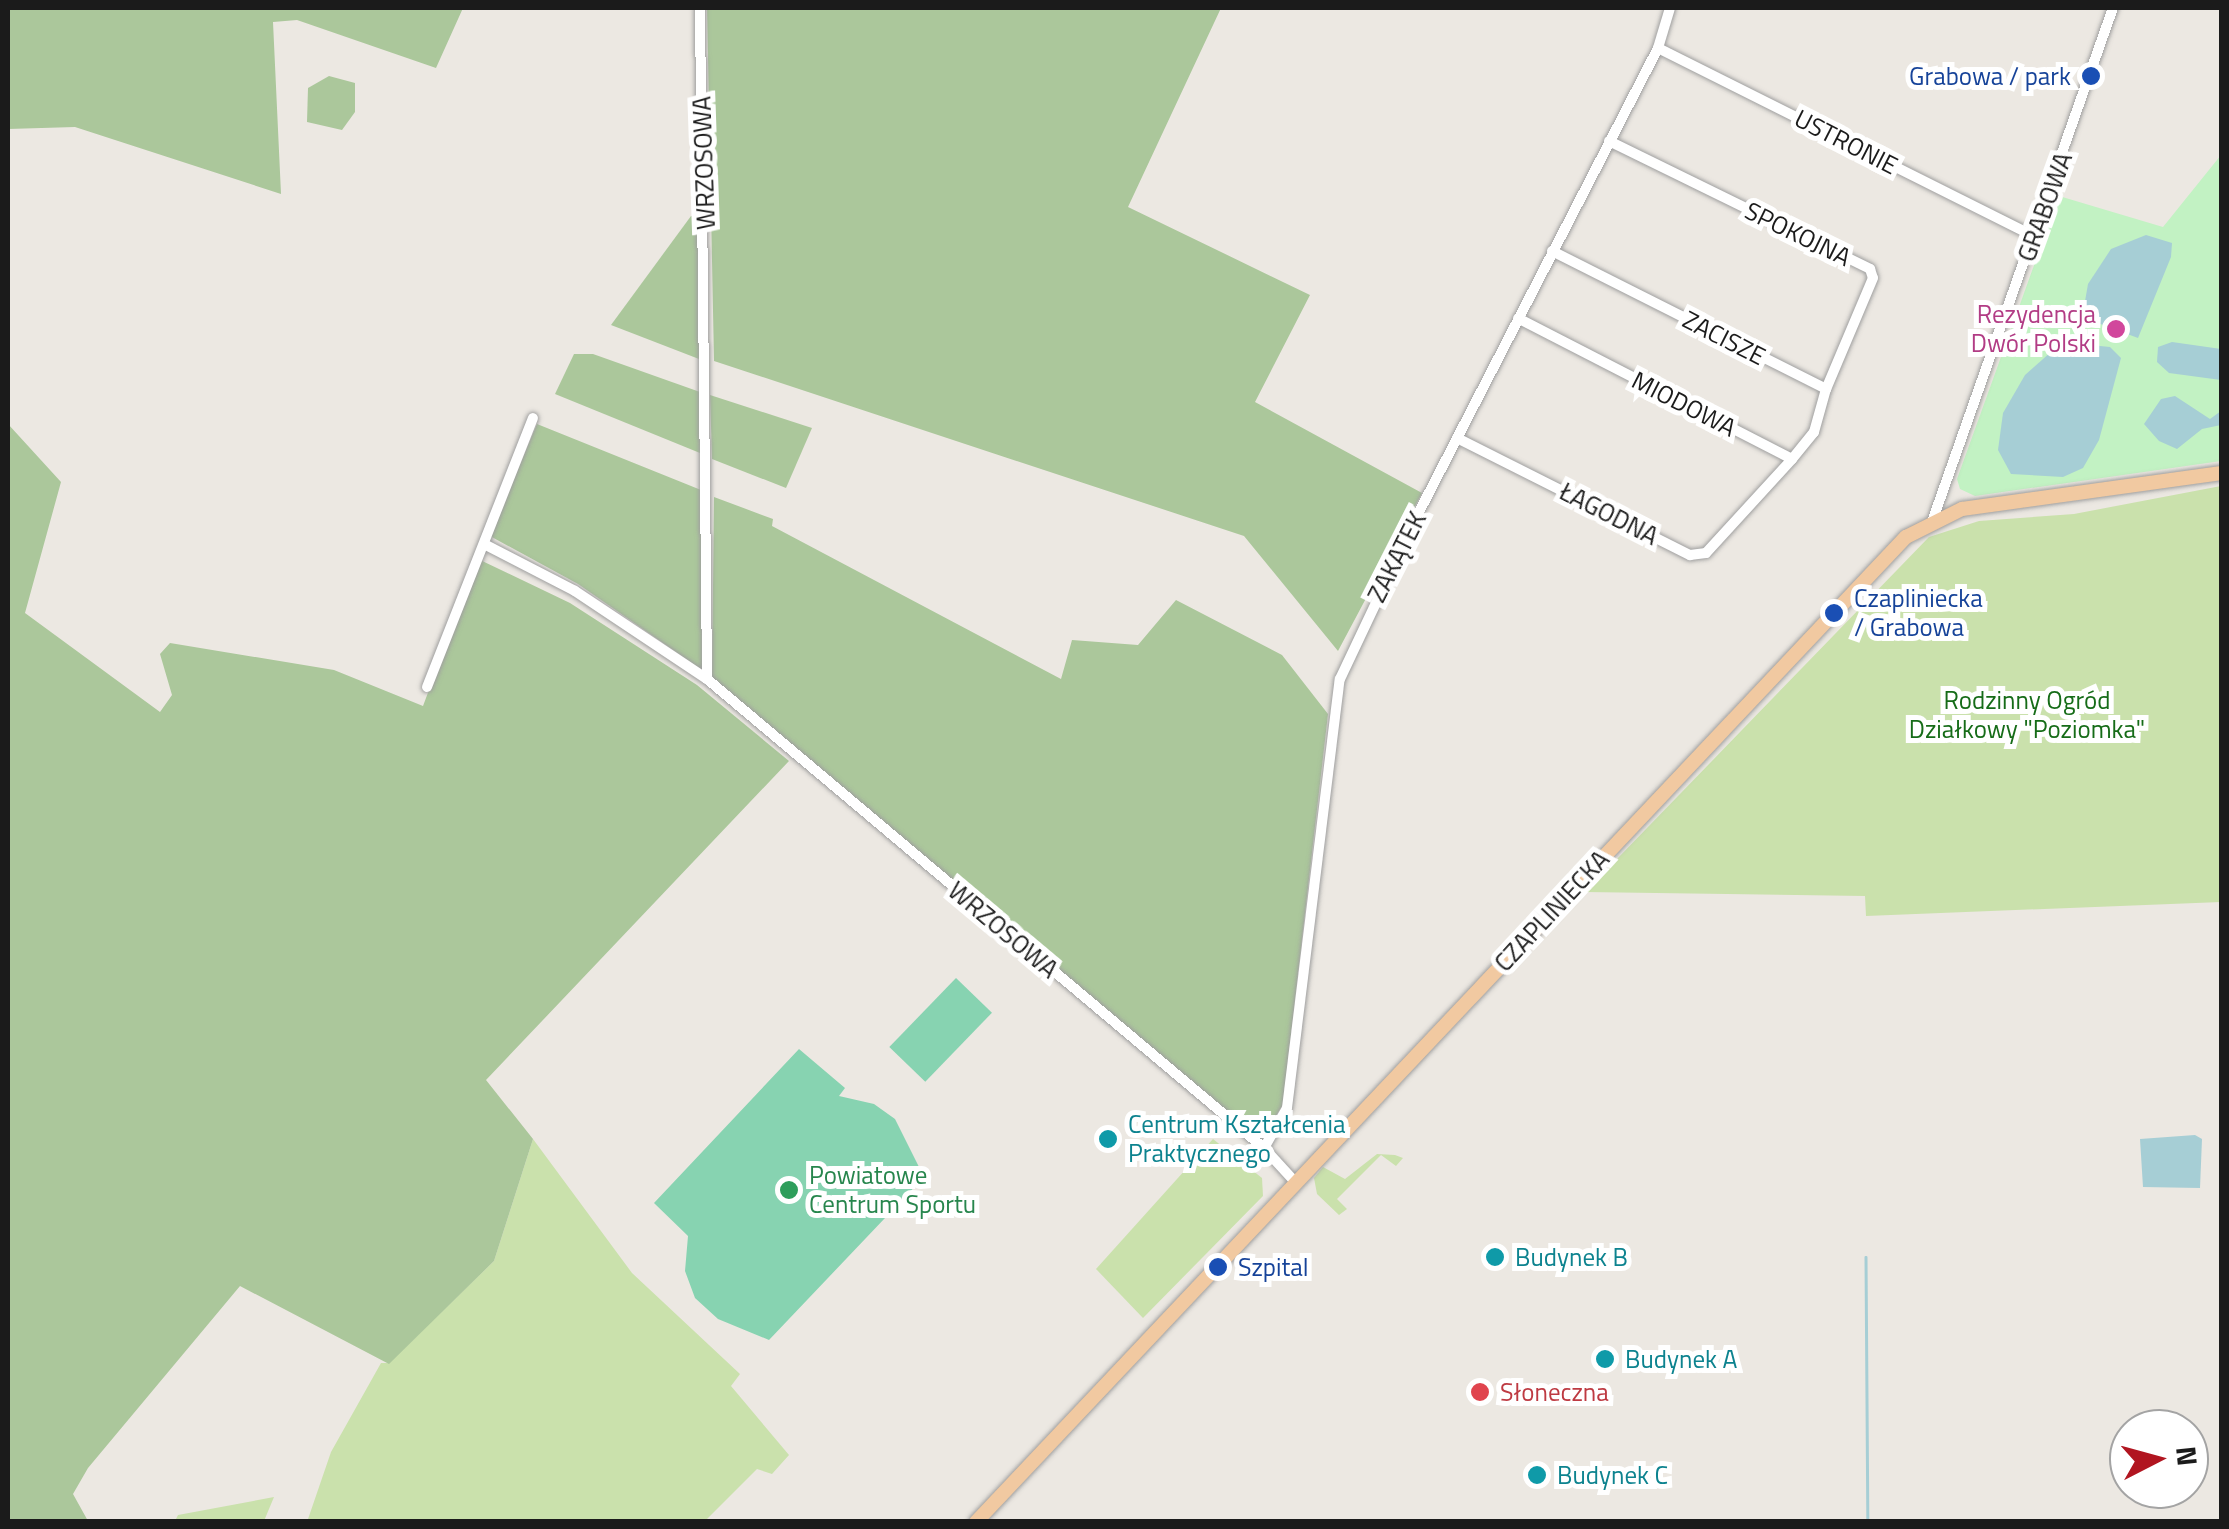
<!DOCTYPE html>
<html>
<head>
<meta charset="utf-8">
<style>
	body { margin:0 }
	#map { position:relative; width:2229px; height:1529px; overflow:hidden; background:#ece8e2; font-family:"Titillium Web",sans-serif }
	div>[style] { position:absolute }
	.grass>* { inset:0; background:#cae1ac }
	.forest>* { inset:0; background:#abc79b }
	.park>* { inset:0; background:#c2f2c3 }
	.pitch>* { inset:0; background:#87d3b1; transform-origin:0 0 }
	.water>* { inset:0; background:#a6ced5 }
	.stream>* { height:2.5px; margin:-1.25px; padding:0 1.25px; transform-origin:1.25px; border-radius:1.25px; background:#a6ced5 }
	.roads { filter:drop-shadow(0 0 2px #9f9f9f) drop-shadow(0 0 2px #9f9f9f) }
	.minor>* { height:10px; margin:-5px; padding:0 5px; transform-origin:5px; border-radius:5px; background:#fff }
	.major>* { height:14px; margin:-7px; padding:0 7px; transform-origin:7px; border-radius:7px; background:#f1c9a1 }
	.dots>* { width:28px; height:28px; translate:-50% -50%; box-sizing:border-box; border:5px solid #fff; border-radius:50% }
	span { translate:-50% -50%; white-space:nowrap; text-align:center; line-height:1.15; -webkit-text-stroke:10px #fff; paint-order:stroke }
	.transit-label { font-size:25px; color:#164399 }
	.right { translate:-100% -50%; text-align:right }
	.left { translate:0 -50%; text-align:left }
	.street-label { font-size:25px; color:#1b1b1b }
	.hotel-label { font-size:25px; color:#b23c85 }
	.park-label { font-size:25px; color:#166c18 }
	.culture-label { font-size:25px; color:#0d838f }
	.leisure-label { font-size:25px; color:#27864d }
	.health-label { font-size:25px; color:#be3a42 }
	.frame { position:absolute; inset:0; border:10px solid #1b1b1b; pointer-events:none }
	.north { position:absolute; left:2109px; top:1409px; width:100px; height:100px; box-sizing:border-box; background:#fff; border:2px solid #a4a4a4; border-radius:50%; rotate:84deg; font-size:28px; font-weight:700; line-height:40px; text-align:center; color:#1b1b1b }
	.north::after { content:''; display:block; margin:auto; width:35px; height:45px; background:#b11520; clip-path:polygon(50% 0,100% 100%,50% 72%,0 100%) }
</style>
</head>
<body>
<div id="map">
	<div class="grass">
		<i style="clip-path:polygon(2221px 486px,2221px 902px,1866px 916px,1865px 896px,1585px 892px,1929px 537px,1979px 521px,2074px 514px)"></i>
		<i style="clip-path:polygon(533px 1139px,632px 1273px,740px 1374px,731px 1386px,789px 1455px,772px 1474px,757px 1469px,705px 1521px,307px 1522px,331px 1452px,381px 1363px,389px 1363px,494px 1261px)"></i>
		<i style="clip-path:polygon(1213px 1139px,1262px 1178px,1263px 1196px,1143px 1318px,1096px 1269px)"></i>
		<i style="clip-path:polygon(1377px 1154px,1395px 1155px,1403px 1158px,1396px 1166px,1381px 1155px,1337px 1199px,1347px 1209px,1339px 1215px,1317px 1194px,1314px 1178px,1323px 1167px,1345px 1179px)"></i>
		<i style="clip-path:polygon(274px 1497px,264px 1521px,175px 1521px,178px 1515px)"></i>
	</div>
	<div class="forest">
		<i style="clip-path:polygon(8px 8px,463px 8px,436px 68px,297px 20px,273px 22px,281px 194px,75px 127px,8px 129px)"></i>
		<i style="clip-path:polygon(707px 8px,1221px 8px,1128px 207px,1310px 295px,1255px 402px,1422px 493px,1338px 651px,1244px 536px,714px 361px)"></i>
		<i style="clip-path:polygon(329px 76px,355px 83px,355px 112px,342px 130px,307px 122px,308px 88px)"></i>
		<i style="clip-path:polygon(691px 216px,703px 218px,699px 359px,611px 325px)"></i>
		<i style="clip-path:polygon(574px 354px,593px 354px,700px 392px,700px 453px,555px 394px)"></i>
		<i style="clip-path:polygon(710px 395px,812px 428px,786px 488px,712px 459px)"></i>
		<i style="clip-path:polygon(8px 424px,61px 482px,25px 613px,160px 712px,172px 695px,160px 654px,170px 643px,334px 670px,423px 706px,478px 559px,570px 603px,697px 685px,789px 761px,486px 1080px,533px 1139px,494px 1261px,389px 1364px,240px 1286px,88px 1468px,73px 1494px,88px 1521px,8px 1521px)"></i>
		<i style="clip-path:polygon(537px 424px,701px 490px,702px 670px,578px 584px,490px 536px)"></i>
		<i style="clip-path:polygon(714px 497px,773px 519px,772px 526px,1061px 679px,1072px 640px,1138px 645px,1176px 600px,1282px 655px,1328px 714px,1283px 1104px,1261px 1141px,712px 677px)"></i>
	</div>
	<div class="park">
		<i style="clip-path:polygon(2221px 155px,2221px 461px,1975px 496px,1960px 489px,1957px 479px,2059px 196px,2163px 227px)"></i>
	</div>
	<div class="pitch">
		<i style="left:956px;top:978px;width:50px;height:96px;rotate:44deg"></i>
		<i style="clip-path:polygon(799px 1049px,845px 1088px,839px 1096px,874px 1104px,895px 1119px,924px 1177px,769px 1340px,718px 1319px,695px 1298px,685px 1271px,688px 1236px,654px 1203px)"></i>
	</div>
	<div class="water">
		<i style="clip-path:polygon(2146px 235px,2172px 243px,2171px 257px,2138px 338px,2095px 322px,2084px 307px,2088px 284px,2111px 249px)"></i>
		<i style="clip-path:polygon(2172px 342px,2221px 349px,2221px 380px,2169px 373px,2157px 362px,2158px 347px)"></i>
		<i style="clip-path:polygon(2080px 344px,2110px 347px,2121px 358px,2099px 440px,2083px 468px,2063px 477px,2011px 474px,1998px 450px,2003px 413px,2025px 375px,2051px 352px)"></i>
		<i style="clip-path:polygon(2175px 396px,2210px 419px,2221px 411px,2221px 425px,2202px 429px,2177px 449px,2159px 441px,2144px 424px,2161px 399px)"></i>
		<i style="clip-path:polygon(2195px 1135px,2202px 1139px,2200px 1188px,2143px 1187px,2140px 1139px)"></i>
	</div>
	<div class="stream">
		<i style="left:1866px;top:1257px;width:265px;rotate:89.6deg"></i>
	</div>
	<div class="roads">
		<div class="minor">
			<i style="left:700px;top:8px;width:671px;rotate:89.4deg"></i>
			<i style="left:1658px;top:48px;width:420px;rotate:26.6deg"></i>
			<i style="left:1609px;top:141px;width:291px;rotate:26.1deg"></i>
			<i style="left:1870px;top:269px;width:9px;rotate:72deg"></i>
			<i style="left:1873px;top:278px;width:121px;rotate:112.9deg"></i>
			<i style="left:1552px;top:251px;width:307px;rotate:26.7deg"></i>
			<i style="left:1826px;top:389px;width:45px;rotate:105.6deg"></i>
			<i style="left:1814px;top:432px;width:35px;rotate:129deg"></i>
			<i style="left:1457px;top:438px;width:261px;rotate:26.7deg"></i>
			<i style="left:1690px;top:555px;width:16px;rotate:-7deg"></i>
			<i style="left:1706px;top:553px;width:127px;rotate:-47.5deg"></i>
			<i style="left:1792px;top:459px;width:308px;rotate:-152.8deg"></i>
			<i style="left:1933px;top:519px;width:542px;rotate:-70.6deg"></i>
			<i style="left:484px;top:544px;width:102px;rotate:27.3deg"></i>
			<i style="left:575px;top:591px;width:159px;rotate:33.7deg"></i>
			<i style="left:707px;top:679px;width:728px;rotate:40.1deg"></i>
			<i style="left:1264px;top:1148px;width:49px;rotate:47.5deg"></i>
			<i style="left:427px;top:687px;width:289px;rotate:-68.5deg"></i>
			<i style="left:1264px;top:1148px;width:46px;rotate:-60.1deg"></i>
			<i style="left:1287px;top:1108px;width:432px;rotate:-83deg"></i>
			<i style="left:1340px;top:679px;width:180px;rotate:-64.7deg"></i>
			<i style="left:1417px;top:516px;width:526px;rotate:-62.75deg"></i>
			<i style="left:1658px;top:48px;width:42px;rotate:-73.3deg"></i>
		</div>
		<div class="major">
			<i style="left:976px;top:1522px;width:1355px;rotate:-46.65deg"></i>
			<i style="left:1906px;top:537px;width:63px;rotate:-26.6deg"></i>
			<i style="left:1962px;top:509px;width:262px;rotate:-7.9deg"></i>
		</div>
	</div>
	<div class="dots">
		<i style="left:2091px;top:76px;background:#1a4fb4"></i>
		<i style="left:2116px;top:329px;background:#d1479c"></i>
		<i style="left:1834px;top:613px;background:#1a4fb4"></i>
		<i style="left:1108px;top:1139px;background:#0f9aa8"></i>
		<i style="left:789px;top:1190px;background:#2e9e5b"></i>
		<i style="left:1495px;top:1257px;background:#0f9aa8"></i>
		<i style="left:1218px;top:1267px;background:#1a4fb4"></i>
		<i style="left:1605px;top:1359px;background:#0f9aa8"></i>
		<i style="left:1480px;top:1392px;background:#e0444e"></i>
		<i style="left:1537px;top:1475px;background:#0f9aa8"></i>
	</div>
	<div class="transit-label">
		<span class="right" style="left:2071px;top:76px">Grabowa / park</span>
		<span class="left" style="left:1854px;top:613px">Czapliniecka<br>/ Grabowa</span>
		<span class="left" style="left:1238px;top:1267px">Szpital</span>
	</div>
	<div class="street-label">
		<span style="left:1846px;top:142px;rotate:27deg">USTRONIE</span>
		<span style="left:704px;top:163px;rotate:-92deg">WRZOSOWA</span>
		<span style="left:2045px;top:207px;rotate:-70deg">GRABOWA</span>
		<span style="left:1798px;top:234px;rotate:26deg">SPOKOJNA</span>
		<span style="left:1724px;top:338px;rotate:27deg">ZACISZE</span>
		<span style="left:1684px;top:404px;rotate:27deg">MIODOWA</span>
		<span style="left:1609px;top:514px;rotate:27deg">ŁAGODNA</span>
		<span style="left:1397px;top:557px;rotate:-63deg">ZAKĄTEK</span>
		<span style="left:1552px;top:911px;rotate:-47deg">CZAPLINIECKA</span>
		<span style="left:1003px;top:930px;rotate:40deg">WRZOSOWA</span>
	</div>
	<div class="hotel-label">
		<span class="right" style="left:2096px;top:329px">Rezydencja<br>Dwór Polski</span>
	</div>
	<div class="park-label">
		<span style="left:2027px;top:715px">Rodzinny Ogród<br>Działkowy "Poziomka"</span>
	</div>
	<div class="culture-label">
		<span class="left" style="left:1128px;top:1139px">Centrum Kształcenia<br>Praktycznego</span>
		<span class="left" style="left:1515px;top:1257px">Budynek B</span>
		<span class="left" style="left:1625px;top:1359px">Budynek A</span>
		<span class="left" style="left:1557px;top:1475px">Budynek C</span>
	</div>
	<div class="leisure-label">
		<span class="left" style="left:809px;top:1190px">Powiatowe<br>Centrum Sportu</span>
	</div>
	<div class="health-label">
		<span class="left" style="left:1500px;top:1392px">Słoneczna</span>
	</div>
	<div class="frame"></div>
	<div class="north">N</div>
</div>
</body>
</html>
